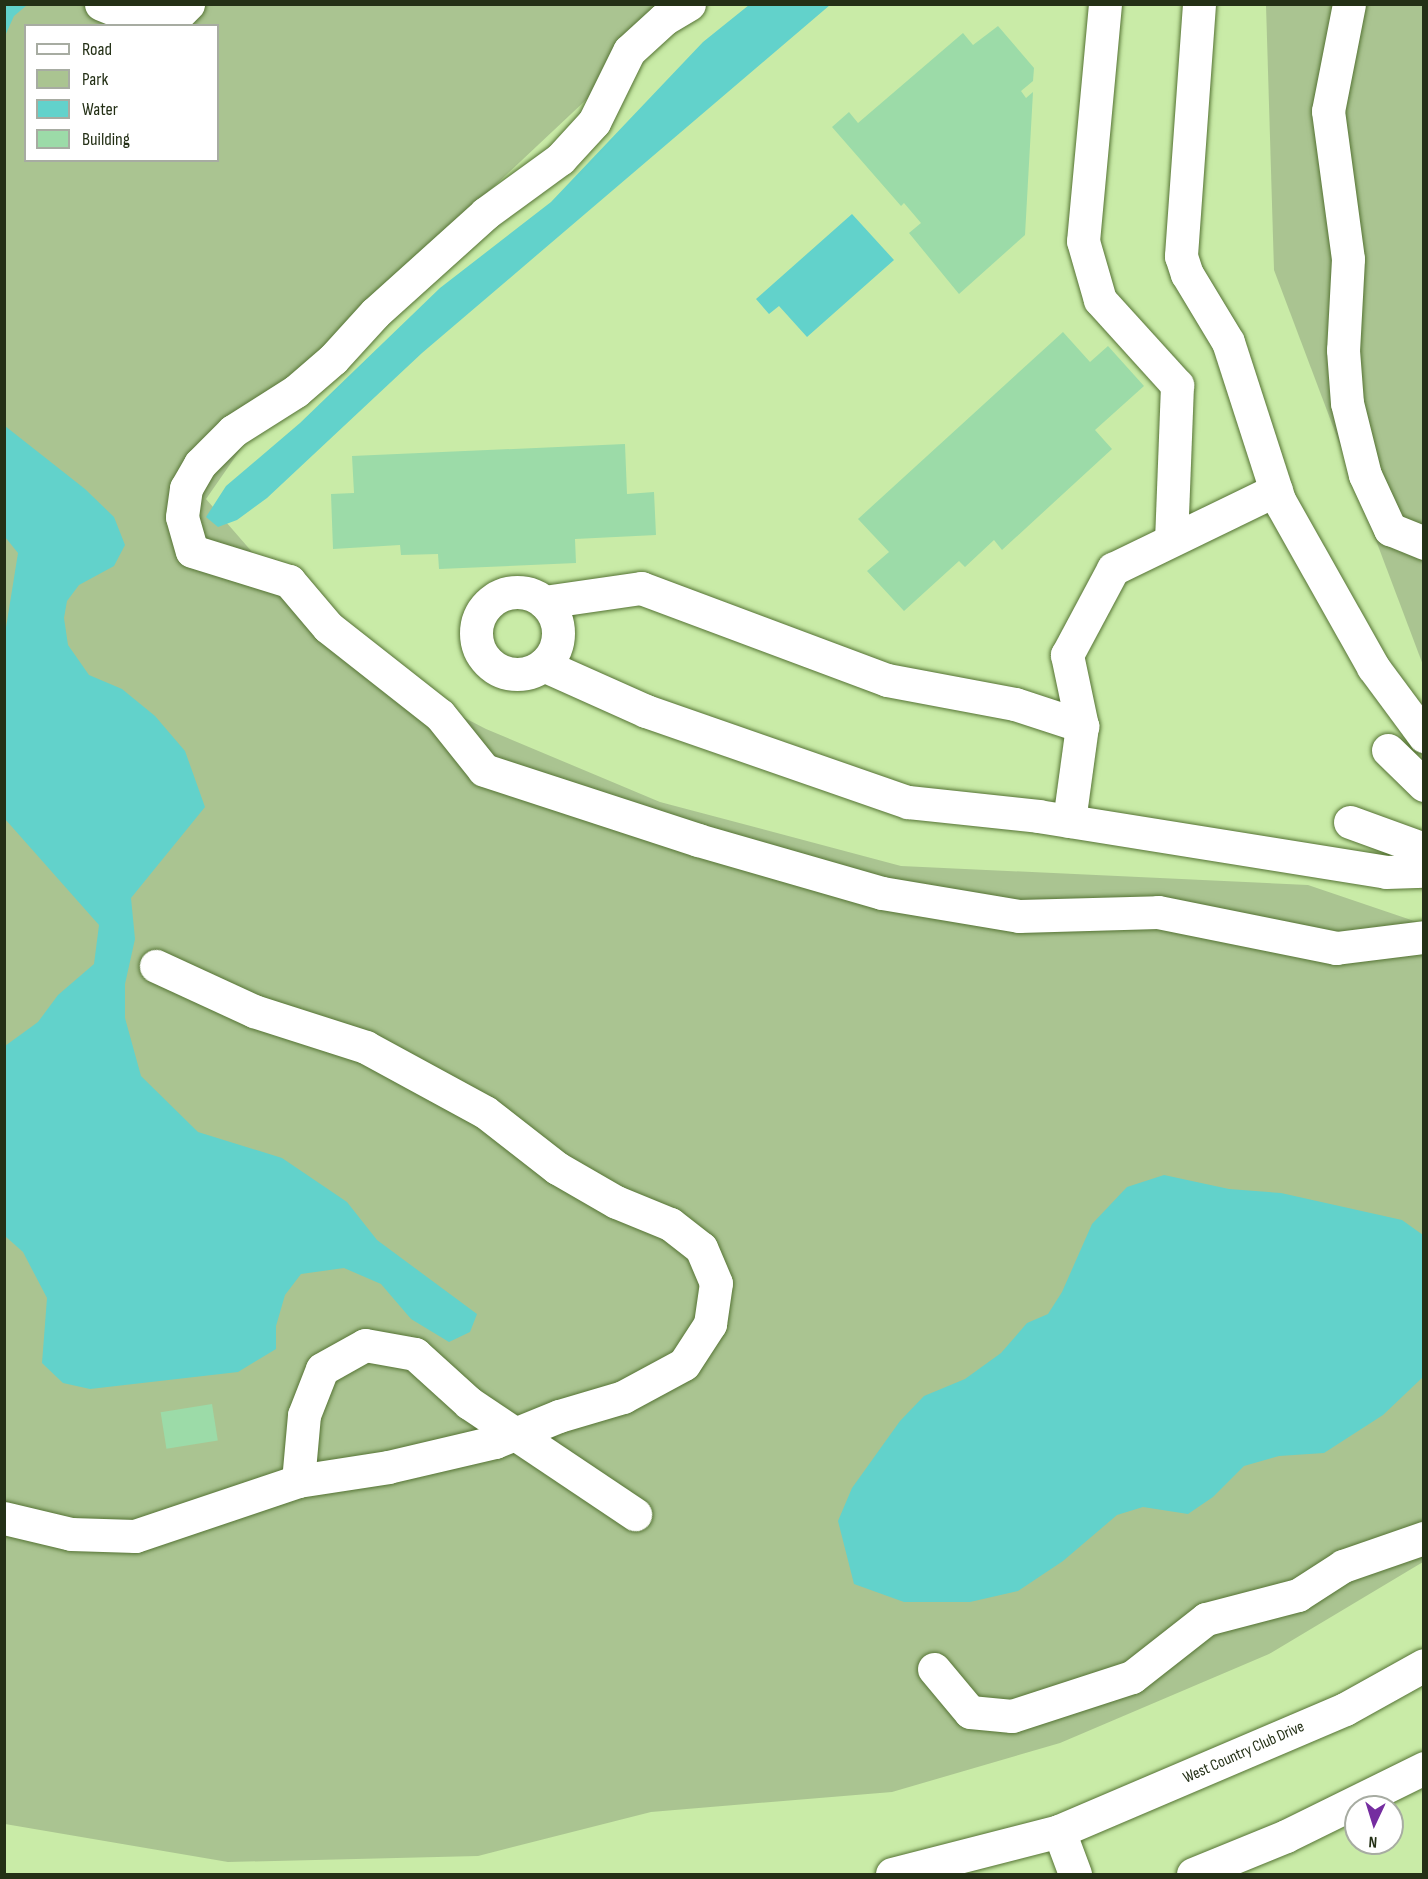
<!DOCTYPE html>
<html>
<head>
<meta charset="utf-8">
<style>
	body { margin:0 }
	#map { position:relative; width:1428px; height:1879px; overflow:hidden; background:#c9eba7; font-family:"Sofia Sans Condensed",sans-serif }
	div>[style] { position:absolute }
	.green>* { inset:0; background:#aac491 }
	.water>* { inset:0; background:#62d2cb }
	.building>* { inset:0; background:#9cdba8; transform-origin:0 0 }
	.roads { filter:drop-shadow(0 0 2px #557334) drop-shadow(0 0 2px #557334) }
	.minor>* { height:33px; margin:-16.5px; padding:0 16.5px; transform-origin:16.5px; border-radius:16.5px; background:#fff }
	.minor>.ring { margin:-16.5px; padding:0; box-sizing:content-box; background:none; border:33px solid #fff; border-radius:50% }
	span { translate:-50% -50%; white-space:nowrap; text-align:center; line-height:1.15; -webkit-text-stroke:5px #fff; paint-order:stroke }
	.street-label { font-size:16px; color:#243016 }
	.frame { position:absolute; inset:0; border:6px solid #243016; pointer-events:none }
	.legend { position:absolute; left:24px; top:24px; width:195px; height:138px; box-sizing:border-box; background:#fff; border:2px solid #a7aca2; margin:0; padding:8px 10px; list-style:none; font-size:18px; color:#243016 }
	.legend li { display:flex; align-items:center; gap:12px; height:30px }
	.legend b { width:30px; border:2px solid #a7aca2 }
	.north { position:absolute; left:1344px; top:1795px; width:60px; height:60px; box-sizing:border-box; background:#fff; border:2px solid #a7aca2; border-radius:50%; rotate:184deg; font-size:16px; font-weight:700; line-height:24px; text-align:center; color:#243016 }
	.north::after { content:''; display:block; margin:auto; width:21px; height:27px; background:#752da0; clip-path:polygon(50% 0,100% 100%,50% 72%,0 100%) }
</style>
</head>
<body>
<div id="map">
	<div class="green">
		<i style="clip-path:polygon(evenodd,4px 5px,703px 5px,587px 99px,290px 378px,206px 499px,341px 654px,486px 729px,660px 802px,901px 866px,1308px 885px,1423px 924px,1423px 1562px,1269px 1654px,1060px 1743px,892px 1792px,651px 1812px,478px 1856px,228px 1862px,5px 1824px,4px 5px,26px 26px,218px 26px,218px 160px,26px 160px,26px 26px)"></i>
		<i style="clip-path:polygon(1266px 5px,1423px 5px,1423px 665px,1274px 270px)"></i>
	</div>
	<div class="water">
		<i style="clip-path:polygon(5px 4px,27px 5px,14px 16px,5px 36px)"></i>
		<i style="clip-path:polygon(749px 5px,830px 5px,422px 353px,267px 498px,237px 520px,218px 527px,206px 517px,226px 486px,300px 423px,440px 288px,551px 202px,703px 42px)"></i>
		<i style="clip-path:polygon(852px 214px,894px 260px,807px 337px,779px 306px,769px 314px,756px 299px)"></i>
		<i style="clip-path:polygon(5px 426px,85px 489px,114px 517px,125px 545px,114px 566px,79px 585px,67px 601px,64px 618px,68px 645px,89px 675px,122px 689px,155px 716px,185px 751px,205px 807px,131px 898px,135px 939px,125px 984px,125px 1018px,141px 1076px,198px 1132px,282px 1158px,347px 1202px,377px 1240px,477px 1314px,470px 1332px,449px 1342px,411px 1319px,381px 1284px,344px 1268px,301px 1274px,285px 1295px,276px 1326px,276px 1349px,238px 1372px,90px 1389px,63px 1383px,42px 1363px,47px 1298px,23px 1252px,5px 1236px,5px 1046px,38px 1022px,58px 995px,94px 964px,99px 925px,5px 819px,4px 640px,18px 553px,5px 537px)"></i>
		<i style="clip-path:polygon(1164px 1175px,1229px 1189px,1281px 1193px,1402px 1220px,1423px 1235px,1423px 1377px,1383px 1415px,1324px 1453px,1279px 1456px,1244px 1466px,1213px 1497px,1188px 1514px,1143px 1507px,1117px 1515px,1063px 1561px,1018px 1591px,970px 1602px,904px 1602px,854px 1584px,838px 1521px,852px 1488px,900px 1421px,924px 1396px,965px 1379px,1001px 1353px,1027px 1323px,1048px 1314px,1062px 1292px,1092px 1224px,1127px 1187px)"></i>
	</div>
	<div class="building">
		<i style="clip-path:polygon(998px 26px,1034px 68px,1033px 81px,1021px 91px,1026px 98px,1033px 92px,1025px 235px,959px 294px,909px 233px,921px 223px,904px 203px,901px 206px,832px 127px,849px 112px,858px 123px,963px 33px,973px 45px)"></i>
		<i style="clip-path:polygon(1063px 332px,1090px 362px,1108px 346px,1144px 386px,1095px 430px,1112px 449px,1002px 550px,994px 540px,965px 567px,959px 561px,904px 611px,867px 571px,889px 552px,858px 519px)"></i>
		<i style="clip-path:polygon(625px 444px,627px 494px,654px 492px,656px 535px,575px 539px,576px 563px,439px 569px,438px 554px,401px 555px,400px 545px,333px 549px,331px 494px,354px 493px,352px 456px)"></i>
		<i style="left:212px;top:1404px;width:37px;height:52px;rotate:81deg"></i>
	</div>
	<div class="roads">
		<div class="minor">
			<i style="left:101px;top:4px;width:48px;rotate:21.8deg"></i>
			<i style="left:146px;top:22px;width:28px;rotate:-8deg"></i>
			<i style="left:174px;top:18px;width:20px;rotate:-45deg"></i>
			<i style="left:689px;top:4px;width:29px;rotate:149deg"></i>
			<i style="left:664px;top:19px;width:47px;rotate:137.6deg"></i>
			<i style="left:629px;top:51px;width:79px;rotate:116.2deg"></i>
			<i style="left:594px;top:122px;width:50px;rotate:132.6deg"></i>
			<i style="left:560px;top:159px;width:92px;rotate:143.9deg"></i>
			<i style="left:486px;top:213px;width:149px;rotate:138deg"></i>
			<i style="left:375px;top:313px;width:62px;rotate:132.4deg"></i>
			<i style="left:333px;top:359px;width:49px;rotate:139.1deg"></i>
			<i style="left:296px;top:391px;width:75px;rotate:147.6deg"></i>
			<i style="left:233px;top:431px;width:47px;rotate:135deg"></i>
			<i style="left:200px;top:464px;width:28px;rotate:120deg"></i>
			<i style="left:186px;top:488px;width:29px;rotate:98deg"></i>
			<i style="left:182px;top:517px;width:35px;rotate:74deg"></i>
			<i style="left:192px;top:551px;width:102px;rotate:17.2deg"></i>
			<i style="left:289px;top:581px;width:60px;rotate:49.7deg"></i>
			<i style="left:328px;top:627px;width:142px;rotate:38.2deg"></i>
			<i style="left:440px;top:715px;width:70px;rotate:51.3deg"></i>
			<i style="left:484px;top:770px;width:225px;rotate:18.1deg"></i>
			<i style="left:698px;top:840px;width:191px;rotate:16.1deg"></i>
			<i style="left:882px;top:893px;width:139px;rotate:9.5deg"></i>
			<i style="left:1019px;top:916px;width:139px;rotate:-1.6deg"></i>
			<i style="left:1158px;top:912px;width:182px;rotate:11.4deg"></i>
			<i style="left:1336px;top:948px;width:89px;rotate:-7.1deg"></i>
			<i style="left:1105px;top:4px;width:238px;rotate:95.3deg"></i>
			<i style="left:1083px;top:241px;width:61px;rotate:73.9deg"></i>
			<i style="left:1100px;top:300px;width:115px;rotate:47.8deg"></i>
			<i style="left:1177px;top:385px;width:154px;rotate:92.2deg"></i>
			<i style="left:1199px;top:4px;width:253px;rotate:94.1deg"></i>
			<i style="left:1181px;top:256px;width:19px;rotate:72deg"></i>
			<i style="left:1187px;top:274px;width:79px;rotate:58.9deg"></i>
			<i style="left:1228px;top:342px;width:166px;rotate:72.1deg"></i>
			<i style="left:1279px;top:500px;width:192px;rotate:60.6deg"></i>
			<i style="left:1373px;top:667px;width:86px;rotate:53.5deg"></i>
			<i style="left:1349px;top:4px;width:109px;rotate:101.1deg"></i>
			<i style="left:1328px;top:111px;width:149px;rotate:82.3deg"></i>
			<i style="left:1348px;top:259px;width:91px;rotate:93.1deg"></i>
			<i style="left:1343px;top:350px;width:53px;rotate:85.7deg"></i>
			<i style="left:1347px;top:403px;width:74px;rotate:76deg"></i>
			<i style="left:1365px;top:475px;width:60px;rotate:65.2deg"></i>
			<i style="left:1390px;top:529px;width:37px;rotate:22deg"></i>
			<i class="ring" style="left:476px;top:592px;width:49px;height:49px"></i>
			<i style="left:544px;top:602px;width:98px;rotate:-8.2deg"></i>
			<i style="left:641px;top:588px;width:263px;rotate:20.5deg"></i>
			<i style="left:887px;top:680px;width:130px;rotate:10.6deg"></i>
			<i style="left:1015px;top:704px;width:71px;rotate:18.2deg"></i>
			<i style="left:1082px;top:726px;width:73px;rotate:-101.9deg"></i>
			<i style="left:1067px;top:655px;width:98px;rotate:-61.9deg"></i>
			<i style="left:1113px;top:569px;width:181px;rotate:-25.9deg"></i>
			<i style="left:543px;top:665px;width:113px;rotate:24.1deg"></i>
			<i style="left:646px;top:711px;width:277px;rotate:19.2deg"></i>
			<i style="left:908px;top:802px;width:131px;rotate:6.1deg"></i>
			<i style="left:1038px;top:816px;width:352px;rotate:9.1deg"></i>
			<i style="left:1386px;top:872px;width:38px;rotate:-2deg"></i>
			<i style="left:1388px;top:750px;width:50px;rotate:44.2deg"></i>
			<i style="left:1069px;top:821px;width:96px;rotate:-82.2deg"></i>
			<i style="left:1350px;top:822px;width:79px;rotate:20deg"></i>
			<i style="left:298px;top:1481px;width:66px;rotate:-84.8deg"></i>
			<i style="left:304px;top:1415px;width:49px;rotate:-68.6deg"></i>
			<i style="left:322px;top:1369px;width:49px;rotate:-29.2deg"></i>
			<i style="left:365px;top:1345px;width:51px;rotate:10.2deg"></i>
			<i style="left:415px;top:1354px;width:73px;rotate:42.2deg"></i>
			<i style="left:469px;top:1403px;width:200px;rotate:33.8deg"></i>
			<i style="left:4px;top:1518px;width:69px;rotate:13.4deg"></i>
			<i style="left:71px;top:1534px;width:64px;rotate:1.8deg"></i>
			<i style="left:135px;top:1536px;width:172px;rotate:-18.6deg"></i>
			<i style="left:298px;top:1481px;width:91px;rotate:-8.8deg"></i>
			<i style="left:388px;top:1467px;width:110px;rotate:-13.2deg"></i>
			<i style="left:495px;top:1442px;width:69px;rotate:-22.1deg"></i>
			<i style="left:559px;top:1416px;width:67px;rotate:-16.5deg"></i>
			<i style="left:623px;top:1397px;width:69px;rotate:-28.4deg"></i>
			<i style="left:684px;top:1364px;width:48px;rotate:-57deg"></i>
			<i style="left:710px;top:1324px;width:41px;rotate:-81.7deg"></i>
			<i style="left:716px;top:1283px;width:38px;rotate:-113deg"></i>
			<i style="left:701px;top:1248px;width:39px;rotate:-142deg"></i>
			<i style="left:670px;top:1224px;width:58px;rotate:-157.8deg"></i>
			<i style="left:616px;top:1202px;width:68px;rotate:-150deg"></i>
			<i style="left:557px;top:1168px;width:91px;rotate:-142.1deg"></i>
			<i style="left:485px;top:1112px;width:136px;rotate:-151.4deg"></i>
			<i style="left:366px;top:1047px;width:118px;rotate:-162.2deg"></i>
			<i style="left:254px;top:1011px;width:108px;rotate:-155.3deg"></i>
			<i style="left:934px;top:1669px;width:56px;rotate:50.1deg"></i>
			<i style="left:970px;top:1712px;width:42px;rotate:5.4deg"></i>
			<i style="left:1012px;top:1716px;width:126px;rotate:-18deg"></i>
			<i style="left:1132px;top:1677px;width:94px;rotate:-38.1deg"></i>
			<i style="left:1206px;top:1619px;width:95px;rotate:-14.6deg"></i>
			<i style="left:1298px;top:1595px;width:54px;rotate:-32.8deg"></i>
			<i style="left:1343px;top:1566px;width:86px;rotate:-19.1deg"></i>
			<i style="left:1059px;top:1831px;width:46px;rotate:69.6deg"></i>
			<i style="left:892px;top:1874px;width:172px;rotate:-14.4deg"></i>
			<i style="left:1059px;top:1831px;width:311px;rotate:-23.1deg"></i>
			<i style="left:1345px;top:1709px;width:90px;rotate:-29.1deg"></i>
			<i style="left:1193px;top:1874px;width:100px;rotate:-22.2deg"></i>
			<i style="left:1286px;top:1836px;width:154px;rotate:-26.2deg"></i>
		</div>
	</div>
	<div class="street-label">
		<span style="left:1244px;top:1753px;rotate:-24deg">West Country Club Drive</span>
	</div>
	<div class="frame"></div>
	<ul class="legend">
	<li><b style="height:8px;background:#fff"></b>Road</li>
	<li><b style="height:16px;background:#aac491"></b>Park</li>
	<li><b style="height:16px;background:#62d2cb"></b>Water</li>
	<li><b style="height:16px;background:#9cdba8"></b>Building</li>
	</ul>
	<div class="north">N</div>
</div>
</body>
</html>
